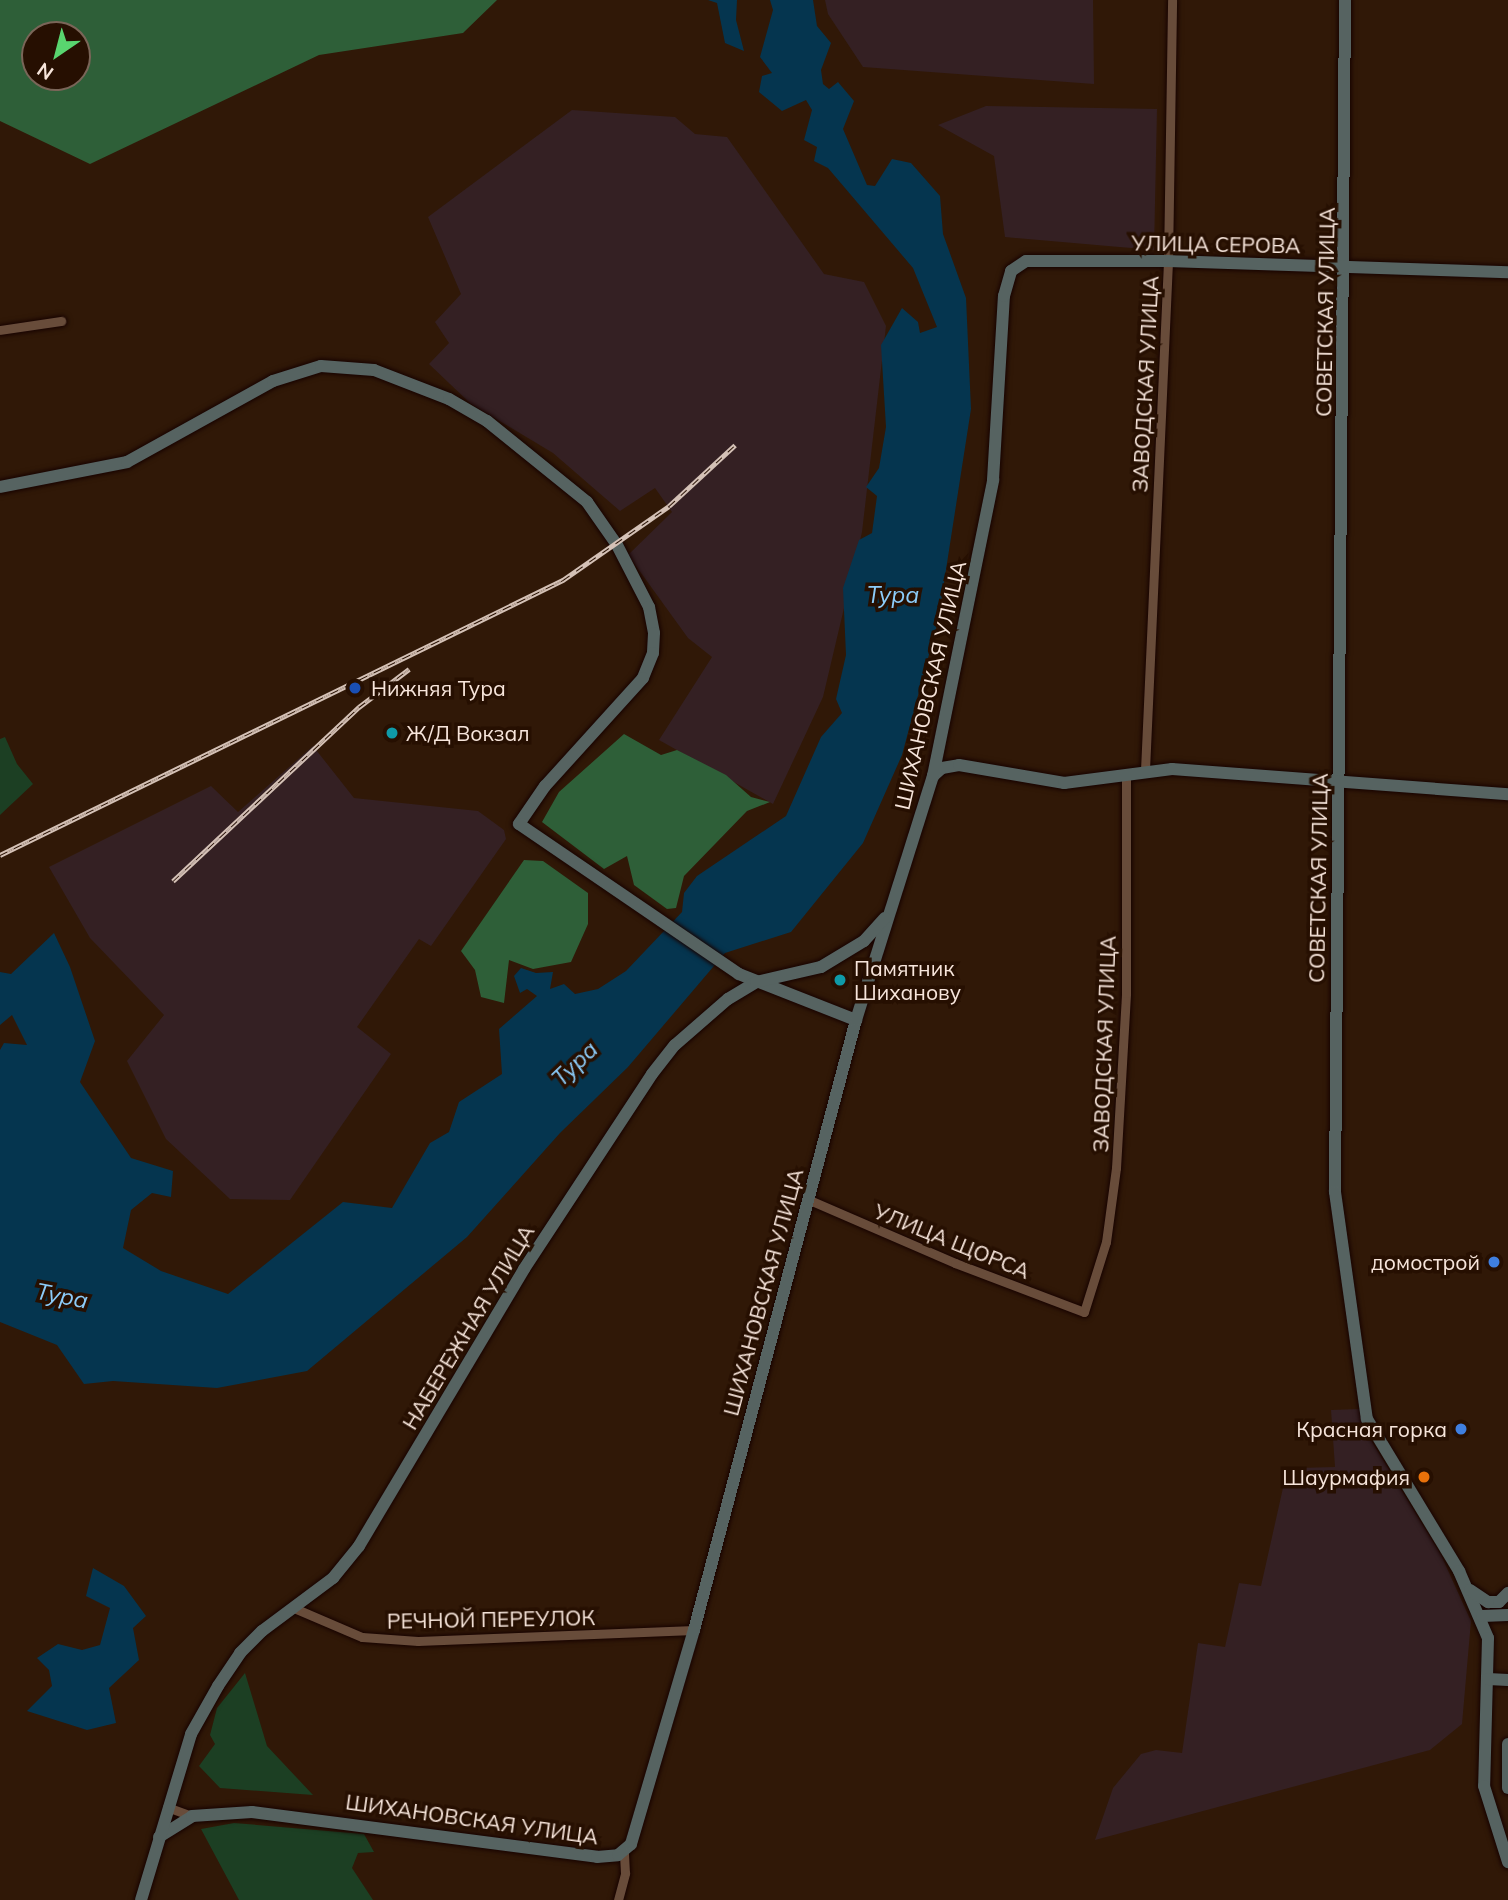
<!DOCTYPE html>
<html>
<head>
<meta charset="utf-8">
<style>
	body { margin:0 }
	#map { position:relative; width:1508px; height:1900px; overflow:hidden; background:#301807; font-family:Mulish,sans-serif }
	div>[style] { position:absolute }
	.industrial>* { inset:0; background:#342023 }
	.green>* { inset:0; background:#1c3f23 }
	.forest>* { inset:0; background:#2e5f38 }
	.water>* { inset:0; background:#05354f }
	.roads { filter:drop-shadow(0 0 2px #170300) drop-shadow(0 0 2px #170300) }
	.street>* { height:9px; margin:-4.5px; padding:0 4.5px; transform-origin:4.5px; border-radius:4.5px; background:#684c3a }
	.secondary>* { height:12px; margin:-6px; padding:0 6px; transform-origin:6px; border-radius:6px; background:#566361 }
	.rail>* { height:5px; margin-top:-2.5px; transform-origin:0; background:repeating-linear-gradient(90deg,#260f01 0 8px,#d4c1b6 0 16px); box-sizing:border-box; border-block:2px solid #d4c1b6 }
	.dots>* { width:19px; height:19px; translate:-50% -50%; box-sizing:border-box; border:4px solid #260f01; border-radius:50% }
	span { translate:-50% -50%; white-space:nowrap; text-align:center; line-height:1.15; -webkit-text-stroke:7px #260f01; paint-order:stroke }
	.street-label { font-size:21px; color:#f7e5db }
	.poi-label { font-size:21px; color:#f7e5db }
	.left { translate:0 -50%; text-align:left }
	.right { translate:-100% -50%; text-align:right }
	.water-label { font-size:23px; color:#8cccf9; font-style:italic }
	.north { position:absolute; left:21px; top:21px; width:70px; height:70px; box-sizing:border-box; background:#260f01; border:2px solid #7a6558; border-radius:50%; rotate:215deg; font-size:19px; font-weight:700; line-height:28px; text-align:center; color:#f7e5db }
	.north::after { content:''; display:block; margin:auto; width:24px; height:32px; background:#59d56f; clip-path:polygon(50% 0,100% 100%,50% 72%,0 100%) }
</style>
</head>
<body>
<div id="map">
	<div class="industrial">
		<i style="clip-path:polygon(825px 0,1093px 0,1094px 84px,863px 67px,828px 14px)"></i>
		<i style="clip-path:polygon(986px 106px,1157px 109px,1154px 250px,1005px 237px,994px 156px,938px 125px)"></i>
		<i style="clip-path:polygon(572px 110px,675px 117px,695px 134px,727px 137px,824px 274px,864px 282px,886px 326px,862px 532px,823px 697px,773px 804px,659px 740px,712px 657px,688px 638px,628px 555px,672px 512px,655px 488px,620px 511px,553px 453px,471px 404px,429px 364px,449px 343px,435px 322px,461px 294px,428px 217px)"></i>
		<i style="clip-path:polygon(313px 746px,354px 798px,478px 811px,504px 830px,506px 839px,431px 946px,419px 939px,357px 1027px,391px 1054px,290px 1200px,230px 1199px,166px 1139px,127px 1061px,164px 1015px,90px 938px,49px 867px,211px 786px,238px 812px)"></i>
		<i style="clip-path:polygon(1359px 1409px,1372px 1442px,1441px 1555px,1471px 1621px,1462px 1724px,1430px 1750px,1095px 1840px,1113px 1788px,1141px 1754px,1156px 1750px,1182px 1753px,1198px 1643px,1225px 1647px,1239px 1583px,1261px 1586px,1285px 1479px,1298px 1468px,1335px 1467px,1331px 1410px)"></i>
	</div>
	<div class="green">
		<i style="clip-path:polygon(5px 737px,17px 764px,33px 784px,0 815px,0 739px)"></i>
		<i style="clip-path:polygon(245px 1673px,267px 1746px,313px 1795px,220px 1788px,199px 1766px,215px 1744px,210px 1735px,217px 1708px)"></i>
		<i style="clip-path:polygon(234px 1823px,364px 1834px,374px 1852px,358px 1853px,352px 1868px,373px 1900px,239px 1900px,201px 1829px)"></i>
	</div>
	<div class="forest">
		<i style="clip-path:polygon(evenodd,0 0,497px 0,463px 33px,319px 55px,90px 164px,0 121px,0 0,77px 35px,77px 77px,35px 77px,35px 35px,77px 35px)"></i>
		<i style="clip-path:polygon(624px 734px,661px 755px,677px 750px,726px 775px,751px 797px,770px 802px,747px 811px,684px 876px,676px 908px,667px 909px,634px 885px,627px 856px,604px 869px,542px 822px,559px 792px)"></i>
		<i style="clip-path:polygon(524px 860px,543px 861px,588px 893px,588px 924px,571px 962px,533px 969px,509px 960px,504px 1003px,481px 997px,475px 970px,461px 951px)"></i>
	</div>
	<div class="water">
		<i style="clip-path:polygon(708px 0,737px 0,736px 20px,744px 51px,725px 43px,717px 3px)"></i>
		<i style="clip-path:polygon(770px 0,813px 0,817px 26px,831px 43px,821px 70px,823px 84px,829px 89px,838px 82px,854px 101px,843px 129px,867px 185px,875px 186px,892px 159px,911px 163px,940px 196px,943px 234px,966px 298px,971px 409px,938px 621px,902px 755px,863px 843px,791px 932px,725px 953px,628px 1067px,560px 1133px,467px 1237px,307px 1371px,217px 1388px,113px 1381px,84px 1384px,57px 1345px,0 1322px,0 1050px,4px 1043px,27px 1045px,12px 1015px,0 1025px,0 972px,11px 974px,54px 933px,70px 967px,95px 1041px,80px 1082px,131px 1158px,173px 1171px,171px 1197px,152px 1193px,131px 1210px,123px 1248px,161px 1271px,228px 1294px,343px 1202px,392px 1208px,430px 1143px,449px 1132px,459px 1102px,502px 1074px,499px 1029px,537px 996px,527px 989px,520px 993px,514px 976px,521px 968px,536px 973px,553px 972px,550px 989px,564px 984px,575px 994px,598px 989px,626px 971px,682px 912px,684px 893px,697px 876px,786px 816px,821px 737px,842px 713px,836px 699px,846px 655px,843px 588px,859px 540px,872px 533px,877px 496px,866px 487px,879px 468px,886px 427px,881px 345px,902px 308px,918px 322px,920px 333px,937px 327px,913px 268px,828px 168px,814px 161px,817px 147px,804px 140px,812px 110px,806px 100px,782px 111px,759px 92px,762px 76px,772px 73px,760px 57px,773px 10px)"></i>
		<i style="clip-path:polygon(93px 1568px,124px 1586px,146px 1616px,133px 1628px,139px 1660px,109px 1688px,116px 1723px,87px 1730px,27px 1711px,52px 1686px,49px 1670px,37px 1658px,58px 1644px,82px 1650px,100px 1645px,110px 1608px,86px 1596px)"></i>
	</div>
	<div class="roads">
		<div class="street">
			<i style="left:0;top:330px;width:62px;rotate:-8.4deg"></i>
			<i style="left:1145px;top:770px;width:510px;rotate:-87.41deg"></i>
			<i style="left:1168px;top:261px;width:261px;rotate:-89.1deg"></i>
			<i style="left:807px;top:1199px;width:161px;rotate:23.4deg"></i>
			<i style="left:955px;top:1263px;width:138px;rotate:20.8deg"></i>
			<i style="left:1084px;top:1312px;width:73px;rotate:-72.6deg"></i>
			<i style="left:1106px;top:1242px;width:75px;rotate:-82.3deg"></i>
			<i style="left:1116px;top:1168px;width:175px;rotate:-86.7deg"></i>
			<i style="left:1126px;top:993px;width:219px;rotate:-90deg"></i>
			<i style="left:294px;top:1608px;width:74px;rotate:23.1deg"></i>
			<i style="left:362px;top:1637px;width:56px;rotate:4.1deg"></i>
			<i style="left:418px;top:1641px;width:276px;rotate:-2.3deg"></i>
			<i style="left:167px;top:1807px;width:27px;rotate:20deg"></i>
			<i style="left:618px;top:1900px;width:28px;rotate:-75deg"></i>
			<i style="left:625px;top:1873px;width:22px;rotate:-93deg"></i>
		</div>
		<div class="secondary">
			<i style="left:1345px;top:0;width:1192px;rotate:90.48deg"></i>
			<i style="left:1335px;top:1192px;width:229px;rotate:82deg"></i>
			<i style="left:1367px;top:1419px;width:178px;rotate:58.8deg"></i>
			<i style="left:1459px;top:1571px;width:73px;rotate:66.6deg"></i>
			<i style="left:1488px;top:1638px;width:148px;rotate:91.5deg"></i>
			<i style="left:1484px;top:1786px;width:80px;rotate:72.5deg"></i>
			<i style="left:0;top:487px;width:129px;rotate:-11.1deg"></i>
			<i style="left:127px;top:462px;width:167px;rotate:-29deg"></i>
			<i style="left:273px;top:381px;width:50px;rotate:-17.4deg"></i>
			<i style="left:321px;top:366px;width:53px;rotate:4.3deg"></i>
			<i style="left:374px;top:370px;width:80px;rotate:21.1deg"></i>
			<i style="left:449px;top:399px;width:44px;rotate:30.1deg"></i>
			<i style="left:487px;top:421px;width:129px;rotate:39deg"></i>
			<i style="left:587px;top:502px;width:52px;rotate:55.1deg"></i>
			<i style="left:617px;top:545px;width:70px;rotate:62.7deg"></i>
			<i style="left:649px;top:607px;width:26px;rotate:79deg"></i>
			<i style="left:654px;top:633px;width:20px;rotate:93deg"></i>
			<i style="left:653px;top:653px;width:27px;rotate:112deg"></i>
			<i style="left:643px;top:678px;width:146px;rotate:132.2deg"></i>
			<i style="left:545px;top:786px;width:46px;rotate:124.4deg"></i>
			<i style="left:519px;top:824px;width:266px;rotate:34.3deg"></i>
			<i style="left:739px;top:974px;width:126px;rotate:21.5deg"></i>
			<i style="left:933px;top:776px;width:12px;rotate:-42deg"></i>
			<i style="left:942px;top:768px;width:17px;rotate:-10deg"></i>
			<i style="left:959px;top:765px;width:107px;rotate:9.7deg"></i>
			<i style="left:1064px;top:783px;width:109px;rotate:-7.4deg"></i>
			<i style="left:1172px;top:769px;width:337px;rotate:4.3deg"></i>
			<i style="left:1470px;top:1590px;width:22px;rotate:34deg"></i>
			<i style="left:1488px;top:1602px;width:11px"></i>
			<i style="left:1499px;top:1602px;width:13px;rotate:-45deg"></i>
			<i style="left:1482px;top:1616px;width:26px;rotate:-2deg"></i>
			<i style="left:1488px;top:1679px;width:20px;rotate:3deg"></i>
			<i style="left:1508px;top:1744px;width:44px;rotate:90deg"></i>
			<i style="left:159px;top:1837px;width:39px;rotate:-32deg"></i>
			<i style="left:192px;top:1816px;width:60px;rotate:-3.8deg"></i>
			<i style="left:252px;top:1812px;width:348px;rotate:7.4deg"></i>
			<i style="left:597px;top:1857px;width:21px;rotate:-5deg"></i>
			<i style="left:618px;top:1855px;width:17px;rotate:-40deg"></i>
			<i style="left:631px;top:1844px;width:223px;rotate:-73.6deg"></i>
			<i style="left:694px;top:1630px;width:631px;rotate:-75.13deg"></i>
			<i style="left:856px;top:1020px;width:256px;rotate:-72.5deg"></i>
			<i style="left:933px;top:776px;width:302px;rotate:-78.5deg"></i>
			<i style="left:993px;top:480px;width:184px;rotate:-86.6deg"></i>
			<i style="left:1004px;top:296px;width:26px;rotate:-74deg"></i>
			<i style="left:1011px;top:271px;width:18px;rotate:-34deg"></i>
			<i style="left:1026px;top:261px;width:142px"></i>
			<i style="left:1168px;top:261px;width:340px;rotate:1.9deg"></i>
			<i style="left:141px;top:1900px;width:173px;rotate:-73.2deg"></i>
			<i style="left:191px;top:1734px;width:55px;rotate:-60.6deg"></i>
			<i style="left:218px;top:1686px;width:40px;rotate:-56deg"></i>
			<i style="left:240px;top:1653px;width:31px;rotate:-45deg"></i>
			<i style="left:262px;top:1631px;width:89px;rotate:-36.7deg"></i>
			<i style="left:333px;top:1578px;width:41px;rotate:-50.9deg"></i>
			<i style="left:359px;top:1546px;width:322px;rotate:-59.2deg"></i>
			<i style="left:524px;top:1269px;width:233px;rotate:-56.7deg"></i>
			<i style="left:652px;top:1074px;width:37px;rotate:-52deg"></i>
			<i style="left:675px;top:1045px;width:70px;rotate:-41deg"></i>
			<i style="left:728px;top:999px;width:33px;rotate:-31deg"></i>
			<i style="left:756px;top:982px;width:67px;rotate:-13deg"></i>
			<i style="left:821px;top:967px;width:50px;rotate:-31.2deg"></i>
			<i style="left:864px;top:941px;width:31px;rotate:-48deg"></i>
		</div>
	</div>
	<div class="rail">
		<i style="left:0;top:855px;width:627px;rotate:-26.03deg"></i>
		<i style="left:563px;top:580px;width:129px;rotate:-34.9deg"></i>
		<i style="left:669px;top:506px;width:90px;rotate:-42.7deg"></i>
		<i style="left:173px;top:881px;width:255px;rotate:-43.1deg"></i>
		<i style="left:359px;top:707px;width:63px;rotate:-37.2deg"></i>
	</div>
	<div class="dots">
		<i style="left:355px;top:688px;background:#1a4fb4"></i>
		<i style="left:392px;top:733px;background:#0f9aa8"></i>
		<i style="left:840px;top:980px;background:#0f9aa8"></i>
		<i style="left:1494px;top:1262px;background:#3f7fe0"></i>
		<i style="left:1461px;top:1429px;background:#3f7fe0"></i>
		<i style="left:1424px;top:1477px;background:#e8710a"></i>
	</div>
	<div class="street-label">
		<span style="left:1216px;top:244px;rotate:1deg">УЛИЦА СЕРОВА</span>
		<span style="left:1325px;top:312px;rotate:-89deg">СОВЕТСКАЯ УЛИЦА</span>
		<span style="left:1145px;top:384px;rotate:-87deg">ЗАВОДСКАЯ УЛИЦА</span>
		<span style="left:930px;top:685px;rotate:-77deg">ШИХАНОВСКАЯ УЛИЦА</span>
		<span style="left:1318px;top:878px;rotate:-89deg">СОВЕТСКАЯ УЛИЦА</span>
		<span style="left:1104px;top:1044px;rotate:-88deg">ЗАВОДСКАЯ УЛИЦА</span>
		<span style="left:952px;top:1241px;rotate:22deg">УЛИЦА ЩОРСА</span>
		<span style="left:763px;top:1292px;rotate:-75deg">ШИХАНОВСКАЯ УЛИЦА</span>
		<span style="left:468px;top:1327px;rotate:-59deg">НАБЕРЕЖНАЯ УЛИЦА</span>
		<span style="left:491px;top:1619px;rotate:-1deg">РЕЧНОЙ ПЕРЕУЛОК</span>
		<span style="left:472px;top:1819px;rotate:8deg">ШИХАНОВСКАЯ УЛИЦА</span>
	</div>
	<div class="poi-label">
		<span class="left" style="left:371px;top:688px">Нижняя Тура</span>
		<span class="left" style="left:406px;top:733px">Ж/Д Вокзал</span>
		<span class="left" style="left:854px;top:980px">Памятник<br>Шиханову</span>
		<span class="right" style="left:1480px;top:1262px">домострой</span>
		<span class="right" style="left:1447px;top:1429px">Красная горка</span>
		<span class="right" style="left:1410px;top:1477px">Шаурмафия</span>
	</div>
	<div class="water-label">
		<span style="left:893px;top:595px">Тура</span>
		<span style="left:575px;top:1064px;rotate:-44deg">Тура</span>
		<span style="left:62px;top:1296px;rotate:11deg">Тура</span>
	</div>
	<div class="north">N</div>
</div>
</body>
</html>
